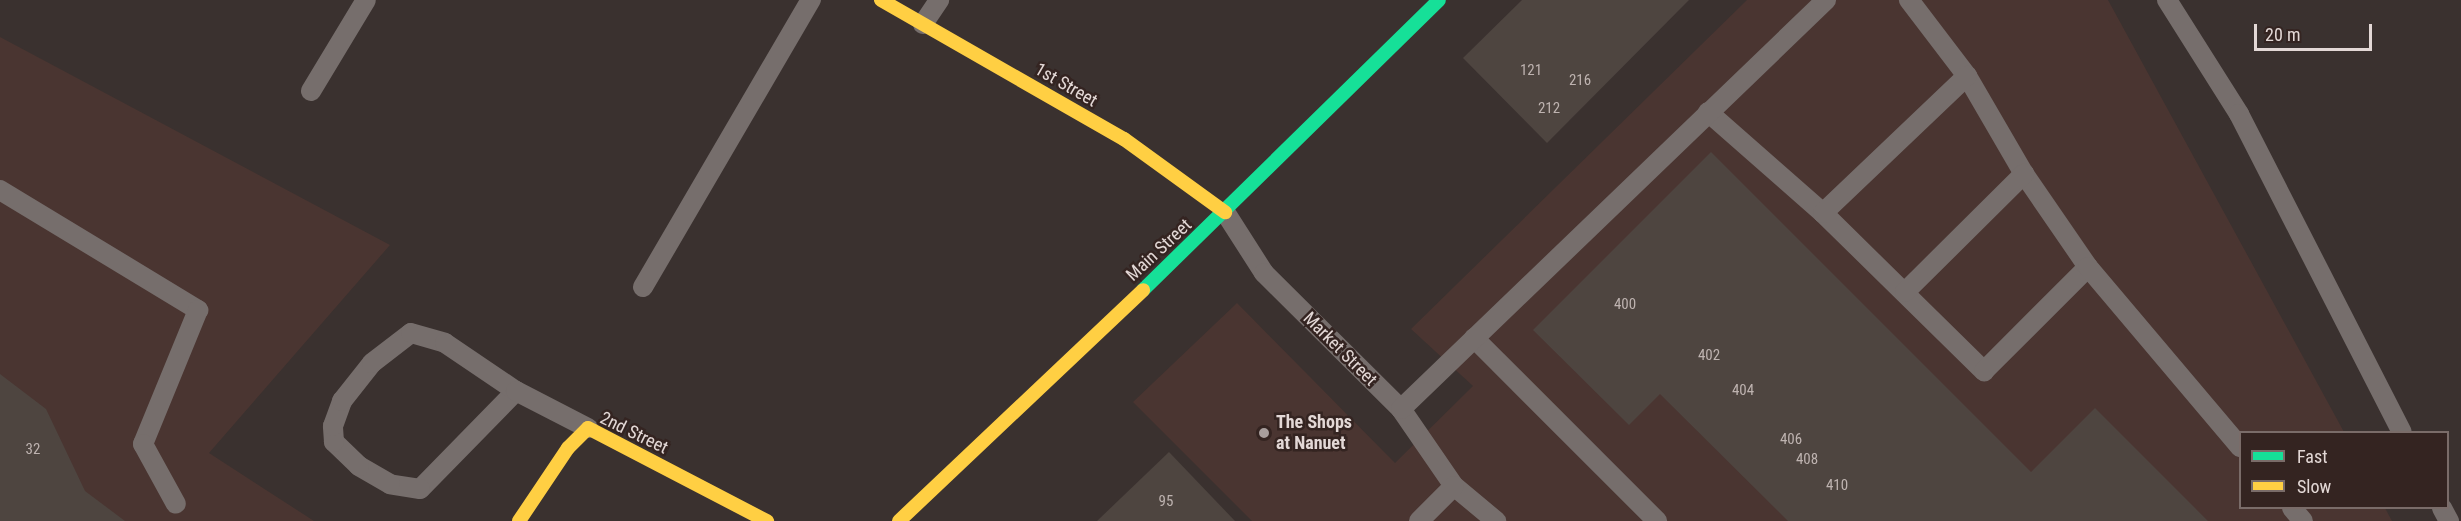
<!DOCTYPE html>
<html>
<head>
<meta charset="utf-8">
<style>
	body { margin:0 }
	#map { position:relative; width:2461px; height:521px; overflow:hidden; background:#3a312f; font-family:"Roboto Condensed",sans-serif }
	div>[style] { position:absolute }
	.built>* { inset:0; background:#4a3531 }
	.building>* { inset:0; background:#4e4540 }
	.lane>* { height:20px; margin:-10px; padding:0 10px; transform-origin:10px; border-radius:10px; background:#766e6c }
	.fast>* { height:14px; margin:-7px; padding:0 7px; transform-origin:7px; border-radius:7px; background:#16e098 }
	.slow>* { height:14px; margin:-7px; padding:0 7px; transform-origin:7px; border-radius:7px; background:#ffcf43 }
	.dots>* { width:16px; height:16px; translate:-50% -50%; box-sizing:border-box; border:3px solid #342421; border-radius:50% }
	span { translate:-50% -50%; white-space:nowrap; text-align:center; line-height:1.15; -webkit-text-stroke:5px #342421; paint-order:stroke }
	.number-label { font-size:15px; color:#beb3b0 }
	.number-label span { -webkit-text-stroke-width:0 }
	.street-label { font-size:18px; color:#e3d8d6 }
	.poi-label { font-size:18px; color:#e3d8d6; font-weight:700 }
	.left { translate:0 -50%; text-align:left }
	.legend { position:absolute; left:2239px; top:431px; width:210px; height:78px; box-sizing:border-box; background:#342421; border:2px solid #7a6c69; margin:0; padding:8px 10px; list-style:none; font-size:18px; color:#e3d8d6 }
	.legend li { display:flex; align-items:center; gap:12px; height:30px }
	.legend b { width:30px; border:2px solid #7a6c69 }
	.scale { position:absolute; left:2254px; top:24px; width:118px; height:27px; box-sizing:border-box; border:3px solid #e3d8d6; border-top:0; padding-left:8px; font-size:18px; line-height:21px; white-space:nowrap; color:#e3d8d6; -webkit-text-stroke:4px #342421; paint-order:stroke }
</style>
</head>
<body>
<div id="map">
	<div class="built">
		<i style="clip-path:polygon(1747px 0,2108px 0,2344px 432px,2240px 432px,2240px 508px,2385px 508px,2392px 521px,1252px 521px,1133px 402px,1237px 303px,1395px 463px,1473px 386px,1411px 329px)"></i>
		<i style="clip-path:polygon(0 37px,390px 245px,209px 453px,314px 521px,0 521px)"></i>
	</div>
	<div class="building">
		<i style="clip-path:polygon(1522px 0,1689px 0,1547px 143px,1463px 58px)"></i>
		<i style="clip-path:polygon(1711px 152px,2031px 472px,2095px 408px,2208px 521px,1788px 521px,1660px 394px,1629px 425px,1533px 330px)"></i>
		<i style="clip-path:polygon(0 374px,46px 409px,85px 491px,125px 521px,0 521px)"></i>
		<i style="clip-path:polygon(1169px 452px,1235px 521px,1097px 521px)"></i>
	</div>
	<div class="lane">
		<i style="left:2167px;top:0;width:135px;rotate:57.7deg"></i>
		<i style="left:2239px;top:114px;width:357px;rotate:62.9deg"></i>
		<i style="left:923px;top:24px;width:29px;rotate:-56deg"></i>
		<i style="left:311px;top:91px;width:106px;rotate:-58.9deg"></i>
		<i style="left:1708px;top:112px;width:153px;rotate:41.3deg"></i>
		<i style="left:1823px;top:213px;width:226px;rotate:44.5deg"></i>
		<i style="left:1984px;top:371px;width:147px;rotate:-45deg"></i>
		<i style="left:2088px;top:267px;width:113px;rotate:-124.5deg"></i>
		<i style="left:2024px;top:174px;width:113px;rotate:-120.2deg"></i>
		<i style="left:1967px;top:76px;width:96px;rotate:-127.3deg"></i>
		<i style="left:0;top:190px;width:232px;rotate:31.2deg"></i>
		<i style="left:198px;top:310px;width:145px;rotate:112.3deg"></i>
		<i style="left:143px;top:444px;width:68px;rotate:61.2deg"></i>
		<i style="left:1225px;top:212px;width:72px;rotate:57.4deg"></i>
		<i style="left:1264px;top:273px;width:193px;rotate:44.8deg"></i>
		<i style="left:1401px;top:409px;width:93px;rotate:55.5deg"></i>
		<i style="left:1454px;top:486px;width:55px;rotate:39.8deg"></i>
		<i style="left:1823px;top:213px;width:199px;rotate:-43.6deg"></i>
		<i style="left:2088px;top:267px;width:236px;rotate:49.8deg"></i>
		<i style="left:643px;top:287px;width:333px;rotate:-59.7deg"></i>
		<i style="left:1905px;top:292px;width:168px;rotate:-44.8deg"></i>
		<i style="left:1474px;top:338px;width:259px;rotate:45deg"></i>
		<i style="left:516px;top:391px;width:137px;rotate:134.4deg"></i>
		<i style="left:420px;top:489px;width:30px;rotate:-171deg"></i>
		<i style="left:390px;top:484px;width:36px;rotate:-150deg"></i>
		<i style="left:359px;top:466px;width:35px;rotate:-136deg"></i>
		<i style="left:334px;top:442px;width:16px;rotate:-94deg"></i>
		<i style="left:333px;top:426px;width:27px;rotate:-70deg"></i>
		<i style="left:342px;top:401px;width:48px;rotate:-51.7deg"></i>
		<i style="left:372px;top:363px;width:49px;rotate:-37.6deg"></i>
		<i style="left:411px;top:333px;width:35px;rotate:16deg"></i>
		<i style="left:445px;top:343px;width:86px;rotate:34.1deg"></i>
		<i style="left:516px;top:391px;width:81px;rotate:27.2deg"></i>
		<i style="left:1401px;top:409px;width:590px;rotate:-43.9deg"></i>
		<i style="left:2292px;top:508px;width:17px;rotate:50deg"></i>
		<i style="left:2442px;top:508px;width:15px;rotate:62deg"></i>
		<i style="left:1419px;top:521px;width:49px;rotate:-45deg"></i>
	</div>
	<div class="fast">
		<i style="left:1143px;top:290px;width:414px;rotate:-44.4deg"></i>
	</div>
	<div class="slow">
		<i style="left:881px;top:0;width:280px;rotate:29.8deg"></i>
		<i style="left:1124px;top:139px;width:125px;rotate:35.9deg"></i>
		<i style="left:519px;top:521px;width:88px;rotate:-56.1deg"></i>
		<i style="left:568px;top:448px;width:28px;rotate:-45deg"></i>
		<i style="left:588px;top:428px;width:202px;rotate:27.5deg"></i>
		<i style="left:899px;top:521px;width:336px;rotate:-43.4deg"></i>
	</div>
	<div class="dots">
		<i style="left:1264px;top:433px;background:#a89e9c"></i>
	</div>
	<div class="number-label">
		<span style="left:1531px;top:71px">121</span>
		<span style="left:1580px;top:81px">216</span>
		<span style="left:1549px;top:109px">212</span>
		<span style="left:1625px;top:305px">400</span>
		<span style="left:1709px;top:356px">402</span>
		<span style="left:1743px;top:391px">404</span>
		<span style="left:1791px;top:440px">406</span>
		<span style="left:33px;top:450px">32</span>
		<span style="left:1807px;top:460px">408</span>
		<span style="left:1837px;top:486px">410</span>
		<span style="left:1166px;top:502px">95</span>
	</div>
	<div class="street-label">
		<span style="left:1066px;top:85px;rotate:30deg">1st Street</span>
		<span style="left:1159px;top:250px;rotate:-43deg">Main Street</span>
		<span style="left:1340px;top:349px;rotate:45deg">Market Street</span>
		<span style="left:634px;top:433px;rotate:26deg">2nd Street</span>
	</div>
	<div class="poi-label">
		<span class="left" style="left:1276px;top:433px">The Shops<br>at Nanuet</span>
	</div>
	<ul class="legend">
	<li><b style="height:8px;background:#16e098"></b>Fast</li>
	<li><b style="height:8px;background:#ffcf43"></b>Slow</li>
	</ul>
	<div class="scale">20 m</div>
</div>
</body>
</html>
